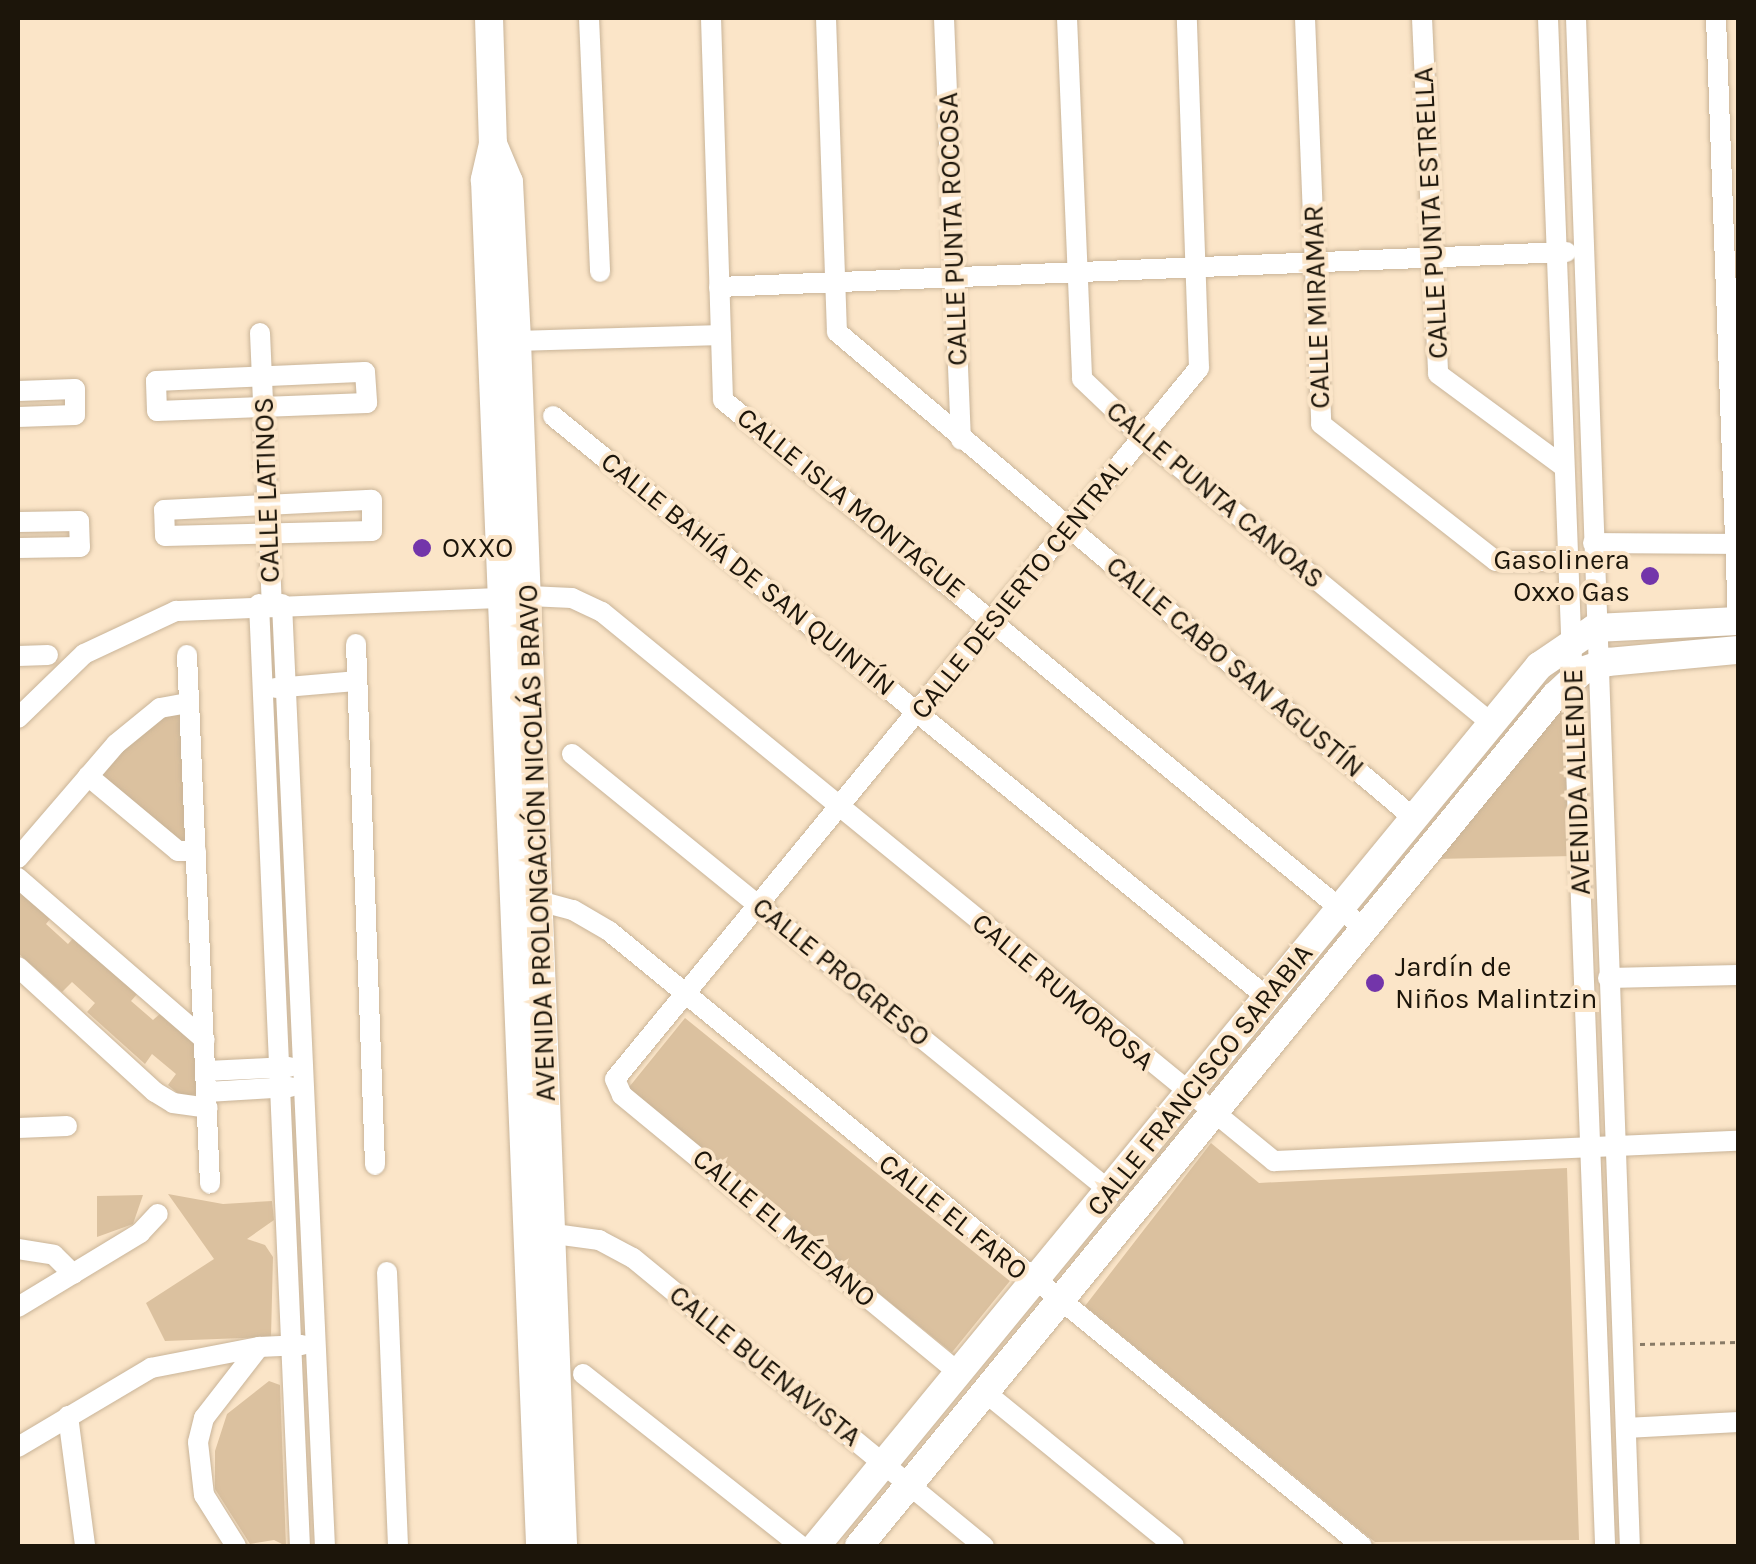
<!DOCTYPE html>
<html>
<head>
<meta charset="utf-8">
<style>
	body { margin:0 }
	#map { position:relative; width:1756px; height:1564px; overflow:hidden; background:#fbe5c8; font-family:Karla,sans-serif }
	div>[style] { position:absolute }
	.green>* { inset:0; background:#dbc19f; transform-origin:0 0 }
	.path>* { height:2.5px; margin-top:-1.25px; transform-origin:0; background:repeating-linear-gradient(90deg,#887a66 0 5px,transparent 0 10px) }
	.roads { filter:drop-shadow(0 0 2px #c9b498) drop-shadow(0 0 2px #c9b498) }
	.minor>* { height:20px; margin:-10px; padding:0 10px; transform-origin:10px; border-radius:10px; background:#fff }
	.major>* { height:28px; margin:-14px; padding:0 14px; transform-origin:14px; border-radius:14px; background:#fff }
	.dots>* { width:28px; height:28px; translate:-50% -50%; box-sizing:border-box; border:5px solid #fbe5c8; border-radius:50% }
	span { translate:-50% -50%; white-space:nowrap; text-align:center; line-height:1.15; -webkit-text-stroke:8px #fbe5c8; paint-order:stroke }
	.street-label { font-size:28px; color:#1c150a }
	.poi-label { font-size:28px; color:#1c150a }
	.left { translate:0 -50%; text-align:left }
	.right { translate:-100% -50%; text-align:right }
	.frame { position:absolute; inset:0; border:20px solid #1c150a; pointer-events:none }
</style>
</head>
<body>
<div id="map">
	<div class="green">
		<i style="clip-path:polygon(1568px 689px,1574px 856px,1436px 859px)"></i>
		<i style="clip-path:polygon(187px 709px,192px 841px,176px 842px,100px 776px,119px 748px,161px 711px)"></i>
		<i style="clip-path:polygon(18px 881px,54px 914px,46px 924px,68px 944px,76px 935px,139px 992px,131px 1001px,153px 1020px,162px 1012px,199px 1043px,201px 1094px,181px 1096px,168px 1085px,176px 1074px,152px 1054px,145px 1064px,87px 1012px,95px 1003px,72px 982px,62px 992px,18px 953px)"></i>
		<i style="left:685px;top:1018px;width:418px;height:92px;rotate:39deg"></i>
		<i style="clip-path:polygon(1211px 1143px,1259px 1183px,1567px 1168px,1579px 1540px,1375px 1542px,1085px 1306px)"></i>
		<i style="clip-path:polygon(168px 1194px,223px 1204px,272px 1201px,274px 1220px,247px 1239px,265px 1245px,273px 1257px,271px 1337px,165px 1341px,146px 1303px,214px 1259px)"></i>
		<i style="clip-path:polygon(143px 1195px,133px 1224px,97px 1237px,97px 1196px)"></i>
		<i style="clip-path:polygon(269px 1381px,280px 1385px,286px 1546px,274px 1540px,250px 1544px,215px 1489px,215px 1451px,227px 1414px)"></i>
	</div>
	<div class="path">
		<i style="left:1640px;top:1344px;width:98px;rotate:-1.2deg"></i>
	</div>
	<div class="roads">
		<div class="minor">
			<i style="left:589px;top:18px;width:254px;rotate:87.5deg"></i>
			<i style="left:711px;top:18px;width:382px;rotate:88.2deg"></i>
			<i style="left:723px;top:400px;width:832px;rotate:39.49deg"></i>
			<i style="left:826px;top:18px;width:314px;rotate:88deg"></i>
			<i style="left:837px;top:332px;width:756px;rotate:40.12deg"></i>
			<i style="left:944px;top:18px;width:422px;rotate:87.7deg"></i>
			<i style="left:1067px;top:18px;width:361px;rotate:87.6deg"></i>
			<i style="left:1082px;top:379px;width:84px;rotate:43.6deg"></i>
			<i style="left:1143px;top:437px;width:452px;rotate:39.4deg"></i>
			<i style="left:1305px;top:18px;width:406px;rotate:87.7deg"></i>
			<i style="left:1321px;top:424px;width:222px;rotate:38.1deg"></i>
			<i style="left:1496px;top:561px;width:70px"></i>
			<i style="left:1422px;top:18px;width:356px;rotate:87.4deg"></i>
			<i style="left:1438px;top:374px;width:155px;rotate:36.4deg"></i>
			<i style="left:1548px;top:18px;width:1529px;rotate:87.86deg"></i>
			<i style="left:1576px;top:18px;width:1529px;rotate:87.98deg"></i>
			<i style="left:1716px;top:18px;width:603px;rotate:87.91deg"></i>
			<i style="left:719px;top:287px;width:848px;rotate:-2.37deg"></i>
			<i style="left:260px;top:333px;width:271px;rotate:87.5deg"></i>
			<i style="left:517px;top:341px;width:204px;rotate:-1.7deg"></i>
			<i style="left:365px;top:372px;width:31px;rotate:86deg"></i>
			<i style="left:367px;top:403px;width:210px;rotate:177.8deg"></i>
			<i style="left:157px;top:411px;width:30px;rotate:-92deg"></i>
			<i style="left:156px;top:381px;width:209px;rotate:-2.5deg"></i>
			<i style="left:18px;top:391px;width:57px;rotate:-2deg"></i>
			<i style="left:75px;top:389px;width:26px;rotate:90deg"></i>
			<i style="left:75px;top:415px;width:57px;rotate:178deg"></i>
			<i style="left:553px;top:416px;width:922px;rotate:39.15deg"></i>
			<i style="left:372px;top:500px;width:31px;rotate:90deg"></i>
			<i style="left:372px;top:531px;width:207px;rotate:178.6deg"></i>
			<i style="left:165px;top:536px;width:26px;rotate:-92deg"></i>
			<i style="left:164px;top:510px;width:208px;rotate:-2.8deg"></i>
			<i style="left:18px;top:522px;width:61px;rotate:-0.9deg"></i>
			<i style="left:79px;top:521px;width:26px;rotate:88deg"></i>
			<i style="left:80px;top:547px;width:62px;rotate:179.1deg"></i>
			<i style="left:1593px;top:543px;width:144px;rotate:0.4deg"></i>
			<i style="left:529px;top:596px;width:43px;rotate:2.7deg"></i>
			<i style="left:572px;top:598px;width:33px;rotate:25deg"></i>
			<i style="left:602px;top:612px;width:868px;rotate:39.25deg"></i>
			<i style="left:1274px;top:1161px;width:464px;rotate:-2.5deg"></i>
			<i style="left:259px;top:604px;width:943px;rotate:87.51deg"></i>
			<i style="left:282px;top:604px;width:943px;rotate:87.39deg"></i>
			<i style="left:356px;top:644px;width:521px;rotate:87.91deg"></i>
			<i style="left:187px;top:655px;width:529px;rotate:87.51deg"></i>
			<i style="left:18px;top:656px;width:30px;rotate:-2deg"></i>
			<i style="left:275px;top:688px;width:82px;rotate:-4.9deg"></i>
			<i style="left:18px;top:718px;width:92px;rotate:-44.1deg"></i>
			<i style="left:84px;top:654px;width:102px;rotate:-25.1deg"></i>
			<i style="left:176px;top:611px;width:325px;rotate:-2.3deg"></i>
			<i style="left:572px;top:754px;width:693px;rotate:39.09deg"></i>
			<i style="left:88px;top:776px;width:117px;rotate:39.8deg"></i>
			<i style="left:178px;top:851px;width:18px"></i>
			<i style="left:18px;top:858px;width:150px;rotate:-49.3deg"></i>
			<i style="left:116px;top:744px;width:57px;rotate:-39.3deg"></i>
			<i style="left:160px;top:708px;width:29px;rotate:-10deg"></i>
			<i style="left:18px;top:878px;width:247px;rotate:40.9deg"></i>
			<i style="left:539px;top:901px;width:35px;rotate:15deg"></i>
			<i style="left:573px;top:910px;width:42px;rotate:30.3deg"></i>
			<i style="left:609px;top:931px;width:972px;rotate:39.24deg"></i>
			<i style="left:18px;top:967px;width:185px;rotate:42.4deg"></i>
			<i style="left:155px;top:1092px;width:21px;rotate:31deg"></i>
			<i style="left:173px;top:1103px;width:35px;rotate:8deg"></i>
			<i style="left:1608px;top:978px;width:130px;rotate:-1.3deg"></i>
			<i style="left:207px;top:1071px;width:82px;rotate:-2.8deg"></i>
			<i style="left:207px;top:1092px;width:83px;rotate:-3.4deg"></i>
			<i style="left:18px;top:1128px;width:49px;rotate:-2.3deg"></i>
			<i style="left:540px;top:1232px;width:60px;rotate:7.7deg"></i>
			<i style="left:599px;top:1240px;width:38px;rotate:28deg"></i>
			<i style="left:633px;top:1258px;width:454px;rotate:39.4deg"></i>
			<i style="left:18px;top:1249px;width:36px;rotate:9deg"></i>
			<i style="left:54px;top:1255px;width:27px;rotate:45deg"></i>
			<i style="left:387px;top:1272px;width:274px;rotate:87.7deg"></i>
			<i style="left:18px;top:1307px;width:143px;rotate:-31.2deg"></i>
			<i style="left:140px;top:1233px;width:26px;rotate:-47deg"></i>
			<i style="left:959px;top:1373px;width:437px;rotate:-140.5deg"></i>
			<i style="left:622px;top:1095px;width:17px;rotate:-114deg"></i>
			<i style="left:615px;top:1079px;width:920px;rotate:-50.6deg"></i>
			<i style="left:1199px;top:368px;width:350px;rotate:-92deg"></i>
			<i style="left:583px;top:1374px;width:278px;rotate:38.3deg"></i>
			<i style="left:986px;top:1393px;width:242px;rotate:39.1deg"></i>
			<i style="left:68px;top:1416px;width:131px;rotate:82.5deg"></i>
			<i style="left:1626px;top:1428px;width:112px;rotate:-3.1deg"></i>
			<i style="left:18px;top:1447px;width:155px;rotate:-30.7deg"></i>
			<i style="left:151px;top:1368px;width:110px;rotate:-11deg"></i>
			<i style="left:236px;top:1546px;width:60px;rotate:-122.1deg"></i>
			<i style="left:204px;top:1495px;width:53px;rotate:-96.5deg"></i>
			<i style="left:198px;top:1442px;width:25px;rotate:-76deg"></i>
			<i style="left:204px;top:1418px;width:90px;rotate:-52.2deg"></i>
			<i style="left:259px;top:1347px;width:43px;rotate:-2.7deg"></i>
		</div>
		<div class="major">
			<i style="left:489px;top:18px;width:126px;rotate:88.2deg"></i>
			<i style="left:493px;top:144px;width:37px;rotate:103deg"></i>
			<i style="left:485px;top:180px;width:1367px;rotate:87.69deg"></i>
			<i style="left:493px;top:144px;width:41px;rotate:67.2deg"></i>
			<i style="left:509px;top:182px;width:159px;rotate:87.1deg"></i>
			<i style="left:517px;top:341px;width:1206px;rotate:87.81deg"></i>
			<i style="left:816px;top:1546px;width:1139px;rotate:-50.59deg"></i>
			<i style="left:1539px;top:666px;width:68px;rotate:-34.2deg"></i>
			<i style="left:1595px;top:628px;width:143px;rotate:-2.8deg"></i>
			<i style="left:859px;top:1546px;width:1099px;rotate:-50.69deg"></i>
			<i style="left:1555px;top:696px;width:37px;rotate:-43deg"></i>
			<i style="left:1582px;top:671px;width:28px;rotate:-19deg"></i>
			<i style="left:1608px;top:662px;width:131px;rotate:-5.3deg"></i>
		</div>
	</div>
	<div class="dots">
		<i style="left:422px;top:548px;background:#7335aa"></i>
		<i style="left:1650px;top:576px;background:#7335aa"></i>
		<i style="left:1375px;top:983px;background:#7335aa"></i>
	</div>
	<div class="street-label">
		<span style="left:1431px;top:213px;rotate:-93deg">CALLE PUNTA ESTRELLA</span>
		<span style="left:953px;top:229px;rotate:-92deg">CALLE PUNTA ROCOSA</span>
		<span style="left:1317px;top:307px;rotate:-92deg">CALLE MIRAMAR</span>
		<span style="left:267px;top:490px;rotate:-92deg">CALLE LATINOS</span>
		<span style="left:1215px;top:495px;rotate:40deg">CALLE PUNTA CANOAS</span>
		<span style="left:851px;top:503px;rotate:39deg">CALLE ISLA MONTAGUE</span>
		<span style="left:748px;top:574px;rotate:39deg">CALLE BAHÍA DE SAN QUINTÍN</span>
		<span style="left:1019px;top:589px;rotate:-51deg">CALLE DESIERTO CENTRAL</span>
		<span style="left:1235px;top:667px;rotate:40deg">CALLE CABO SAN AGUSTÍN</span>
		<span style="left:1577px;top:782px;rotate:-92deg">AVENIDA ALLENDE</span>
		<span style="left:537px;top:843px;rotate:-92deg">AVENIDA PROLONGACIÓN NICOLÁS BRAVO</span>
		<span style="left:841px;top:972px;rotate:39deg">CALLE PROGRESO</span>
		<span style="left:1063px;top:992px;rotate:40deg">CALLE RUMOROSA</span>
		<span style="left:1200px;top:1080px;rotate:-51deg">CALLE FRANCISCO SARABIA</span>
		<span style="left:953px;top:1217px;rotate:39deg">CALLE EL FARO</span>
		<span style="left:784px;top:1228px;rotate:40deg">CALLE EL MÉDANO</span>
		<span style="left:765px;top:1366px;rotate:39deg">CALLE BUENAVISTA</span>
	</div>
	<div class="poi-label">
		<span class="left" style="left:442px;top:548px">OXXO</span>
		<span class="right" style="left:1630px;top:576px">Gasolinera<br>Oxxo Gas</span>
		<span class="left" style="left:1395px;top:983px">Jardín de<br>Niños Malintzin</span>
	</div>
	<div class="frame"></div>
</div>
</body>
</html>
